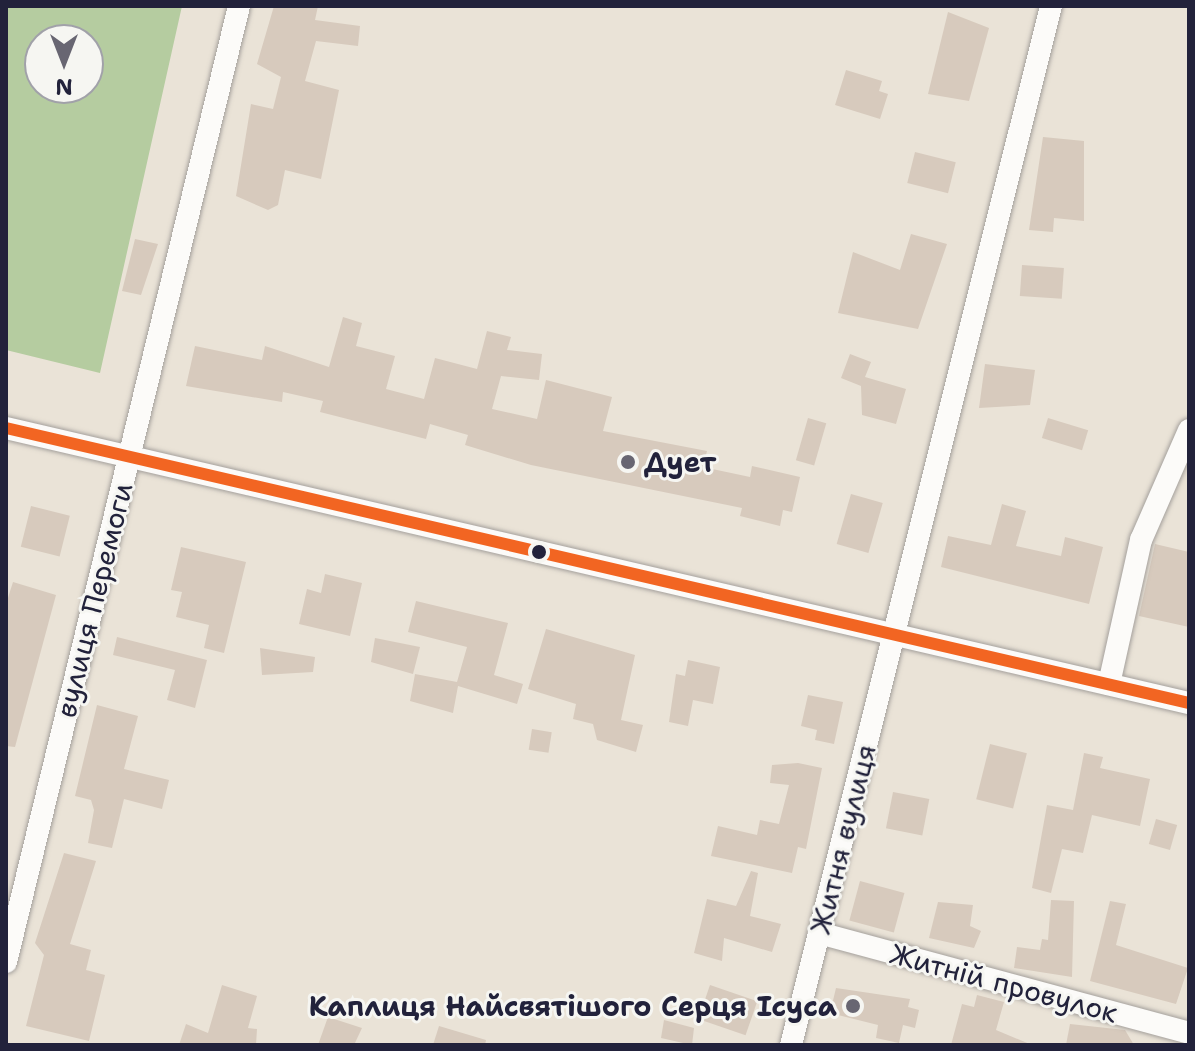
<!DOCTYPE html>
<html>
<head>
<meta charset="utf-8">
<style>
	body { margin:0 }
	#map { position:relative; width:1195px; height:1051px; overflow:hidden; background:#eae3d7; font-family:"Shantell Sans",sans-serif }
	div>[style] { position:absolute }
	.forest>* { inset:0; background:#b5cca0 }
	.building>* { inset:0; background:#d7cabd; transform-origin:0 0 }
	.roads { filter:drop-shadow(0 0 2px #a4a09c) drop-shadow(0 0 2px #a4a09c) }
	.minor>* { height:22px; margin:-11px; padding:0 11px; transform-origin:11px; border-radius:11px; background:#fcfbf9 }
	.bus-1>* { height:12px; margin:-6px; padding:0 6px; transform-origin:6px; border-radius:6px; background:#f26522 }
	.dots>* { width:22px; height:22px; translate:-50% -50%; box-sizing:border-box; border:4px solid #f6f6f2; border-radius:50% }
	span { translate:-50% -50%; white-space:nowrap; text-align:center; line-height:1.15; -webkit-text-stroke:6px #f6f6f2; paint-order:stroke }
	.poi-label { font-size:28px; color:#22223b; font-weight:700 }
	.left { translate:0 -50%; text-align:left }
	.right { translate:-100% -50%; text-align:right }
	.street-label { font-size:28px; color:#22223b }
	.frame { position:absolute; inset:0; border:8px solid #22223b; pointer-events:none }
	.north { position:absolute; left:24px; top:24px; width:80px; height:80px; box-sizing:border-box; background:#f6f6f2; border:2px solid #a1a1a9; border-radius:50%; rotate:180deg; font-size:22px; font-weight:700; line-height:32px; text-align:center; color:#22223b }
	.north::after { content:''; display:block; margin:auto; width:28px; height:36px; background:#686672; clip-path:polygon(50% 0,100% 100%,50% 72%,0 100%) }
</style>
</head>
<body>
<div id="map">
	<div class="forest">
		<i style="clip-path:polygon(evenodd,6px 6px,182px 6px,100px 373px,6px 350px,6px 6px,40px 40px,88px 40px,88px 88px,40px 88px,40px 40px)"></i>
	</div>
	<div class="building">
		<i style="clip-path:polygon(274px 6px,318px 6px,315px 20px,360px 26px,358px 46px,316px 41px,305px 81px,339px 90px,321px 179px,285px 170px,278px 205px,268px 210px,236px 196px,251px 104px,273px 109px,281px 77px,257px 64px)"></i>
		<i style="clip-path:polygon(948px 12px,989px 28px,969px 101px,928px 94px)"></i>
		<i style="clip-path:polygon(846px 70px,882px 81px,879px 91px,888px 94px,880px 119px,835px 105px)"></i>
		<i style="clip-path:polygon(1043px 137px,1084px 141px,1084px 221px,1054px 218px,1053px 232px,1029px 230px)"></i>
		<i style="left:915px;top:152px;width:42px;height:32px;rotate:14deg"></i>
		<i style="clip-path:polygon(911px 234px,947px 244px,918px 329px,838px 313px,853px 252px,900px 270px)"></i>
		<i style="clip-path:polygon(135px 239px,158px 244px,141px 295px,122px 291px)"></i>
		<i style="left:1022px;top:265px;width:42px;height:31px;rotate:4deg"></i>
		<i style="clip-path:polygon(343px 317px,362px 323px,356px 346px,395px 356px,386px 389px,424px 399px,435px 358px,477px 369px,487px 331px,511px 337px,507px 350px,542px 354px,539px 380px,501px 376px,492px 409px,537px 419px,546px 380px,612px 397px,603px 431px,707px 451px,703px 467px,750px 477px,752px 466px,800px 477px,792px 512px,783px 510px,780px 526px,740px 516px,742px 508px,531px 465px,465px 445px,468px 435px,430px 424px,426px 439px,320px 412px,323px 401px,283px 392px,282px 402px,186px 386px,195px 346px,262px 360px,265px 346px,329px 367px)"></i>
		<i style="clip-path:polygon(850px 354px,871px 362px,865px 377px,906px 389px,896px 424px,862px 415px,861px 386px,841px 378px)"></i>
		<i style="clip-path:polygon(985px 364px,1035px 370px,1030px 405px,979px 408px)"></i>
		<i style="left:808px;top:418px;width:19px;height:44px;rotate:16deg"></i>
		<i style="left:1048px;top:418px;width:42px;height:21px;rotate:17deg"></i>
		<i style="left:851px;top:494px;width:33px;height:52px;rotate:16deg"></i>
		<i style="clip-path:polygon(1002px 504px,1026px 511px,1016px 546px,1061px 556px,1065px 537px,1103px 547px,1089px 604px,941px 567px,948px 536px,991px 545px)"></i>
		<i style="left:31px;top:506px;width:40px;height:42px;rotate:14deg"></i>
		<i style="clip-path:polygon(1155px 544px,1189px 552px,1189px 627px,1139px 616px)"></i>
		<i style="clip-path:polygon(181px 547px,246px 562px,224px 653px,204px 648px,209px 625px,176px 617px,182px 592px,171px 590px)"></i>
		<i style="clip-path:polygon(325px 574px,362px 583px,350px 636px,299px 624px,307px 589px,321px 593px)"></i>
		<i style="clip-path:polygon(13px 582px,56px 595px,15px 747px,6px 746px,6px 604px)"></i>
		<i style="clip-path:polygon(416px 601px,508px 623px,494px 675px,523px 684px,517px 704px,458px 686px,453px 713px,410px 701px,415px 674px,457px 682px,467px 647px,408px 632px)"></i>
		<i style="clip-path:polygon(546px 629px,635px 655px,621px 720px,643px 725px,636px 752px,597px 740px,593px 724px,573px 719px,576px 704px,528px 689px)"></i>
		<i style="clip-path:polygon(117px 637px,207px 660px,195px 708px,167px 700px,175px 670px,113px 655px)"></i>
		<i style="clip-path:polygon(375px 638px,420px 647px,413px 674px,371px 662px)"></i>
		<i style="clip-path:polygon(260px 648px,315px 657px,313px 672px,262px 675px)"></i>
		<i style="clip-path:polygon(688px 660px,720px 667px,713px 704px,693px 700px,688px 726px,669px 722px,676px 674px,685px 676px)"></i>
		<i style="clip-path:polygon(808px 695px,843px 702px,834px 744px,815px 740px,817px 730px,801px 726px)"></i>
		<i style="clip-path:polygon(97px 705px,138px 716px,124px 769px,169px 780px,162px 809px,124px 799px,112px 848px,88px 843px,94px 810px,91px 800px,75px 796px)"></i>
		<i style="left:532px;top:729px;width:20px;height:21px;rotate:9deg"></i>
		<i style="left:990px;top:744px;width:38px;height:57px;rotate:14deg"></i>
		<i style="clip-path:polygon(1084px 753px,1103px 757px,1100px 768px,1150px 779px,1140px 826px,1092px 815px,1083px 853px,1062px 849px,1051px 893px,1032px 888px,1047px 805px,1073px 810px)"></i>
		<i style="clip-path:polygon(798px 763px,822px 768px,806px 849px,798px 847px,792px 873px,711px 856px,718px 826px,757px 835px,760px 820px,779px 824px,789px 785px,770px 783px,772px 765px)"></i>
		<i style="left:893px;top:792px;width:37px;height:37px;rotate:11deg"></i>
		<i style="left:1156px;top:819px;width:22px;height:26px;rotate:16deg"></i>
		<i style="clip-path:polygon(64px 853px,96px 861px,70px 944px,91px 950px,86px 970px,105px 975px,89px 1041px,26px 1026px,44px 955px,35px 943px)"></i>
		<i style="clip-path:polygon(751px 871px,758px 873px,750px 916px,781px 924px,772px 952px,724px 938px,722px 961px,694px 953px,707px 899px,736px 906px)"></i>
		<i style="left:860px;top:881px;width:46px;height:41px;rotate:15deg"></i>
		<i style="clip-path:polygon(1051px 900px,1074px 901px,1072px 977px,1014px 968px,1017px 947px,1040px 950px,1042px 939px,1048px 940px)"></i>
		<i style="clip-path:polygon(1110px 901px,1126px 904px,1116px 945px,1188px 968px,1176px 1004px,1090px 981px)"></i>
		<i style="clip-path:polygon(938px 902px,973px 905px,970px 926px,981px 931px,974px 948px,929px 938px)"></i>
		<i style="clip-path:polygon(222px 985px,257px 996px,248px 1028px,257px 1029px,256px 1045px,179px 1045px,186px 1024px,208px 1033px)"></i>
		<i style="left:710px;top:985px;width:50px;height:36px;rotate:19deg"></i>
		<i style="clip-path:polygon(836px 988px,910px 999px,908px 1007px,919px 1010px,915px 1028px,903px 1025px,899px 1043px,876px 1038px,878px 1025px,830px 1013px)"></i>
		<i style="clip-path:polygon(977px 995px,1004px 1002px,996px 1030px,1032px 1045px,951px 1045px,962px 1004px,974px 1007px)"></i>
		<i style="clip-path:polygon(328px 1017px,362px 1028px,354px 1045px,318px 1045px)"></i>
		<i style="clip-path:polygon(664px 1020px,694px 1028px,692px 1045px,661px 1038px)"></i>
		<i style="clip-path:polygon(1070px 1024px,1125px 1030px,1134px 1045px,1066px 1045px)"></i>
		<i style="clip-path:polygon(439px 1026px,486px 1040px,485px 1045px,433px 1045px)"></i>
	</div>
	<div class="roads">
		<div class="minor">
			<i style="left:6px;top:428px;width:1215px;rotate:13.09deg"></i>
			<i style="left:1109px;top:684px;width:148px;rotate:-77.5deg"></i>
			<i style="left:1141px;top:540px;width:120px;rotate:-66.4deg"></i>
			<i style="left:819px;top:933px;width:383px;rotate:15.1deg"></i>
			<i style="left:6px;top:962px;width:984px;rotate:-76.3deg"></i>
			<i style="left:791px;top:1045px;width:1071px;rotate:-75.95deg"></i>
		</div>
	</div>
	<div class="bus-1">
		<i style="left:6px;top:428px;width:1215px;rotate:13.09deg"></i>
	</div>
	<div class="dots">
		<i style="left:628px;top:462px;background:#686672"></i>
		<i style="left:539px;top:552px;background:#22223b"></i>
		<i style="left:853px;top:1006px;background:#686672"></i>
	</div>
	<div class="poi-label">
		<span class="left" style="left:644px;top:462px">Дует</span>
		<span class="right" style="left:837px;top:1006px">Каплиця Найсвятішого Серця Ісуса</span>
	</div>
	<div class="street-label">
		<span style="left:94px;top:600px;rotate:-76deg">вулиця Перемоги</span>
		<span style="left:843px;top:839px;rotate:-76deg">Житня вулиця</span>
		<span style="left:1004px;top:983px;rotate:15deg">Житній провулок</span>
	</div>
	<div class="frame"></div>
	<div class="north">N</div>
</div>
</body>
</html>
